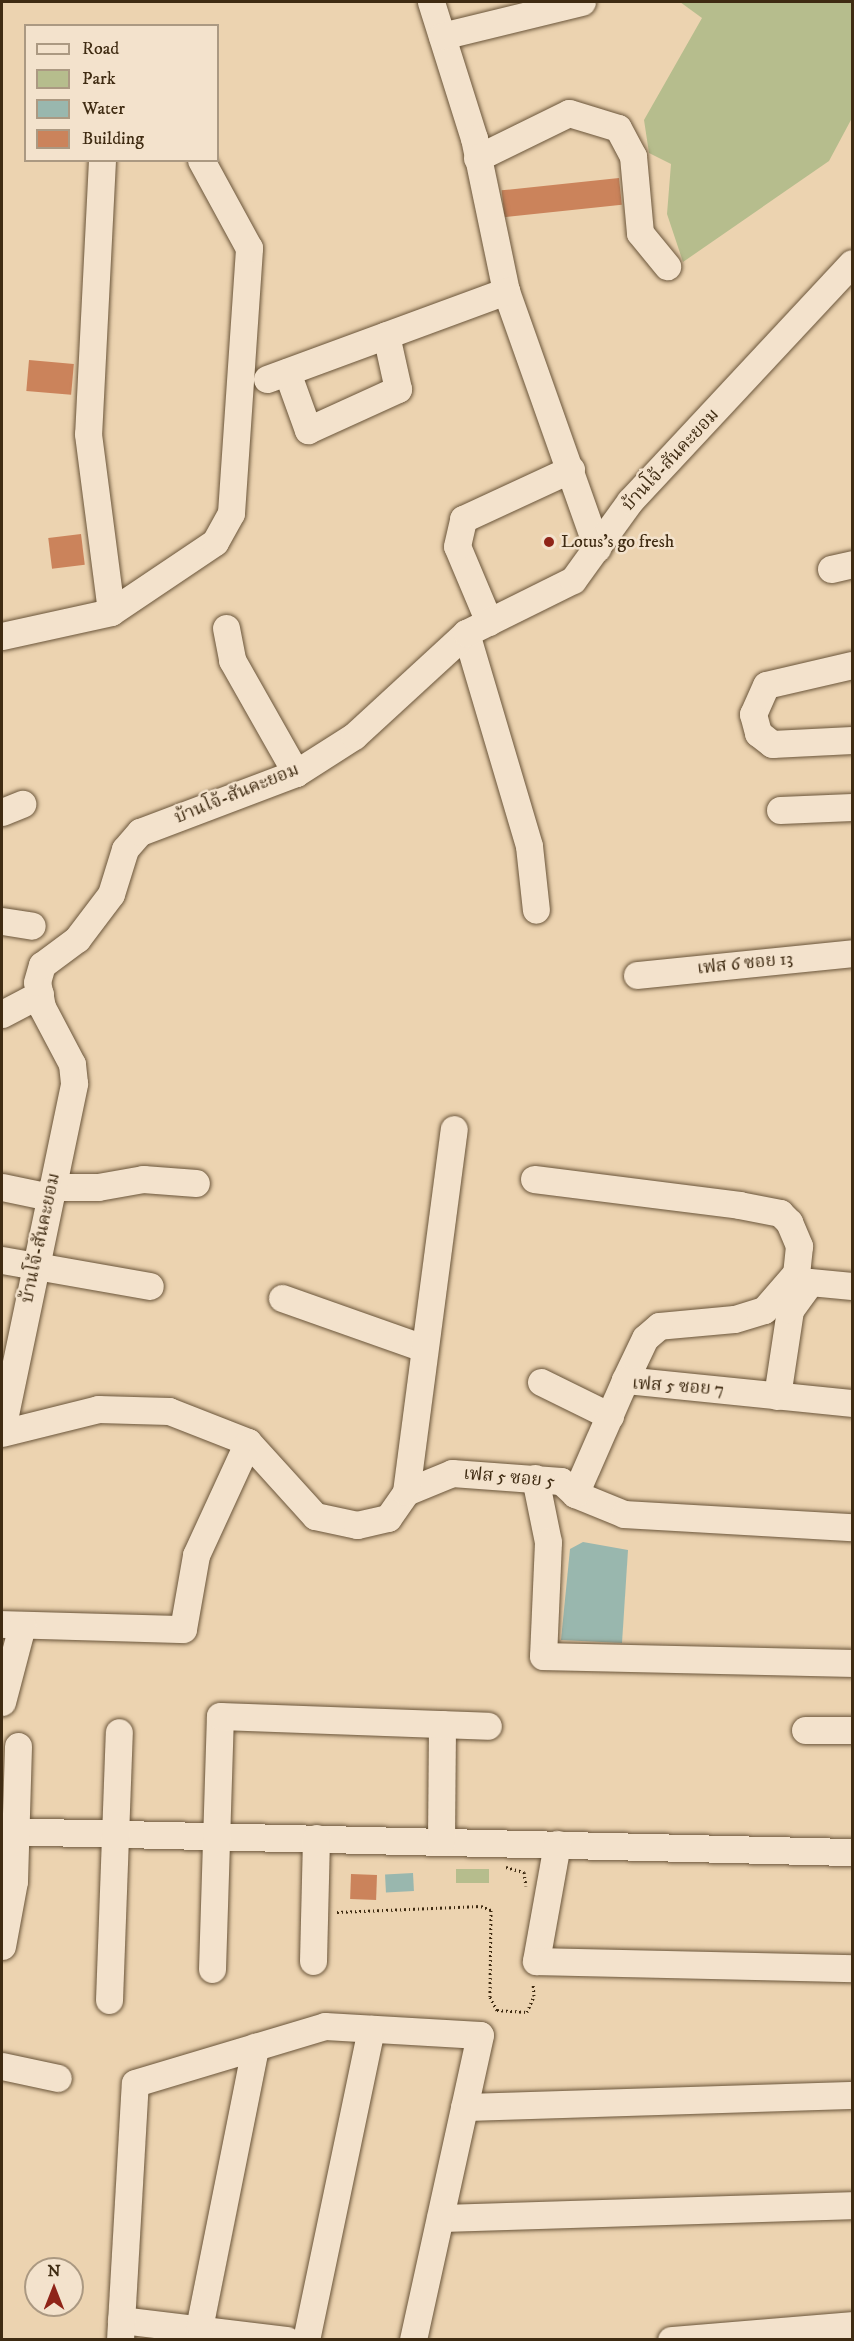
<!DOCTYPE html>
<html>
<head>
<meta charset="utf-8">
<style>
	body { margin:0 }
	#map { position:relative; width:854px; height:2341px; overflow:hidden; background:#ecd3b0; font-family:"IM FELL DW Pica","Noto Serif Thai",serif }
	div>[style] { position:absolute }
	.green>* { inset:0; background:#b6bd8d; transform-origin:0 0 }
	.water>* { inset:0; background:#99b7ae; transform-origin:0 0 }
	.building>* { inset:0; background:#cb835b; transform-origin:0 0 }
	.path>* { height:3px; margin-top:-1.5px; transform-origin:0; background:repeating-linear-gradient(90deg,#3f2b12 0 1.5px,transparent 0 4.5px) }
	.roads { filter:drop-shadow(0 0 2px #6a553a) drop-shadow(0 0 2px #6a553a) }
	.minor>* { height:27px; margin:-13.5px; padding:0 13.5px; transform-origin:13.5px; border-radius:13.5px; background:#f3e2cc }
	.dots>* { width:16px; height:16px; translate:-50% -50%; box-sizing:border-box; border:3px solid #f3e2cc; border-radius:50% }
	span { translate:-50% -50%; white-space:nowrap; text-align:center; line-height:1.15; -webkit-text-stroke:5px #f3e2cc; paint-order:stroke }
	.street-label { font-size:18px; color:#3f2b12 }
	.poi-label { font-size:18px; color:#3f2b12 }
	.left { translate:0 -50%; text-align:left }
	.frame { position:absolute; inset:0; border:3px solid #3f2b12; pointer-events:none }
	.legend { position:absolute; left:24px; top:24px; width:195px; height:138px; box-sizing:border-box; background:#f3e2cc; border:2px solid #ab9982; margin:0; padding:8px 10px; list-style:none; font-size:18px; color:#3f2b12 }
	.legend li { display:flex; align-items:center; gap:12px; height:30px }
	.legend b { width:30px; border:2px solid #ab9982 }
	.north { position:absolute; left:24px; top:2257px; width:60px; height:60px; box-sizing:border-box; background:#f3e2cc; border:2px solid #ab9982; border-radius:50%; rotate:0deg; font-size:16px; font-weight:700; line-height:24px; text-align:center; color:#3f2b12 }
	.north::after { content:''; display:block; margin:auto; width:21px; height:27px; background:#8f2418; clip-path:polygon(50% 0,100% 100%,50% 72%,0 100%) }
</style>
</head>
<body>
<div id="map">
	<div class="green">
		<i style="clip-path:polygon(680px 2px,852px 2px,852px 118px,829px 161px,683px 262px,667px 214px,671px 164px,649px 153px,644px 120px,702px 18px)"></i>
		<i style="left:456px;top:1869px;width:33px;height:14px"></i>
	</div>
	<div class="water">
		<i style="clip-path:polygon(583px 1542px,628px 1550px,622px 1643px,561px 1640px,570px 1549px)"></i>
		<i style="left:413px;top:1873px;width:18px;height:28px;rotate:87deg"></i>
	</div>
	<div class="building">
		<i style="left:619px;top:178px;width:27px;height:118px;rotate:84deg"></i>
		<i style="left:29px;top:360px;width:45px;height:31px;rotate:5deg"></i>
		<i style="left:81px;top:534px;width:31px;height:33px;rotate:83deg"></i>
		<i style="left:351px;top:1874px;width:26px;height:25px;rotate:2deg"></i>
	</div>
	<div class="path">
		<i style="left:506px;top:1867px;width:19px;rotate:16deg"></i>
		<i style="left:524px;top:1872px;width:14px;rotate:82deg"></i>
		<i style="left:337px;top:1912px;width:144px;rotate:-2.4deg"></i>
		<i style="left:481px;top:1906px;width:11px;rotate:22deg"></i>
		<i style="left:491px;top:1910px;width:87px;rotate:90.7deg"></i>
		<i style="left:490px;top:1997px;width:15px;rotate:62deg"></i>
		<i style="left:497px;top:2010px;width:30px;rotate:4deg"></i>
		<i style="left:527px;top:2012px;width:17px;rotate:-66deg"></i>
		<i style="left:534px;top:1996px;width:13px;rotate:-94deg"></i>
	</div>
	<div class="roads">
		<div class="minor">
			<i style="left:431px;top:2px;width:143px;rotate:72.5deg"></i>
			<i style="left:474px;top:138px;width:156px;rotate:78.2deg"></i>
			<i style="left:506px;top:291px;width:273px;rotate:70.5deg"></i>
			<i style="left:442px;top:36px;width:144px;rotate:-13.7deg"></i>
			<i style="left:477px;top:158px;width:102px;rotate:-26.1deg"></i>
			<i style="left:569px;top:113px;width:51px;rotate:17deg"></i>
			<i style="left:618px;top:128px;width:32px;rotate:62deg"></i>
			<i style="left:633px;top:156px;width:77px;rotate:84.8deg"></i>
			<i style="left:640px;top:233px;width:43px;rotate:50.7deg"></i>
			<i style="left:102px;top:160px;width:274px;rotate:92.9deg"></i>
			<i style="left:88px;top:434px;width:179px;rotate:82.6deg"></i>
			<i style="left:287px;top:372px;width:62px;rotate:70.1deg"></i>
			<i style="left:308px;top:430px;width:99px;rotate:-24.5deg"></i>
			<i style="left:398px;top:389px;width:55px;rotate:-102.5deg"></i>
			<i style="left:267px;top:379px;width:255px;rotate:-20.2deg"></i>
			<i style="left:831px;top:569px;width:22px;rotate:-13deg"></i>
			<i style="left:489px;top:622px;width:82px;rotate:-112.8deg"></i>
			<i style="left:457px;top:546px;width:28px;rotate:-77deg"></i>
			<i style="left:463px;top:519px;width:119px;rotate:-24.8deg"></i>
			<i style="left:226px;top:628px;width:33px;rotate:79deg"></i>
			<i style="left:232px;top:660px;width:130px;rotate:60.5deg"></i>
			<i style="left:466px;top:633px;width:222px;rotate:73.5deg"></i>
			<i style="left:529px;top:846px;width:64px;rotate:83.8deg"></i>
			<i style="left:2px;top:636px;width:112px;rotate:-12.4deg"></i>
			<i style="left:111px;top:612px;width:125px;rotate:-33.9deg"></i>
			<i style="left:215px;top:542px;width:33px;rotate:-61deg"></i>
			<i style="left:231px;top:513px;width:266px;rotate:-86.1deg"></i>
			<i style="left:249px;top:248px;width:100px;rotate:-118.6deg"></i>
			<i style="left:852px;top:665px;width:88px;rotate:166.9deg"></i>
			<i style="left:766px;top:685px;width:32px;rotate:114deg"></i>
			<i style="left:753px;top:714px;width:20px;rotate:75deg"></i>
			<i style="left:758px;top:733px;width:18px;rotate:38deg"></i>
			<i style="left:772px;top:744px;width:80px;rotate:-2.9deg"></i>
			<i style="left:780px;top:810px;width:72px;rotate:-2.4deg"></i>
			<i style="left:2px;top:812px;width:22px;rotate:-22deg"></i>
			<i style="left:2px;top:921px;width:30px;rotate:9deg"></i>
			<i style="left:637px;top:975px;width:216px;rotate:-5.8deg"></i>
			<i style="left:2px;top:1014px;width:43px;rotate:-27.8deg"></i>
			<i style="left:534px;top:1179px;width:207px;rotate:7.2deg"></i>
			<i style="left:739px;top:1205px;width:42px;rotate:11deg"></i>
			<i style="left:780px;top:1213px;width:13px;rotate:45deg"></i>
			<i style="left:789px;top:1222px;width:26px;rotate:67deg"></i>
			<i style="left:799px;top:1246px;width:27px;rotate:96deg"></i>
			<i style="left:796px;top:1273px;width:49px;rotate:130.9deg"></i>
			<i style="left:764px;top:1310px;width:31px;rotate:163deg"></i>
			<i style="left:734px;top:1319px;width:75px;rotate:174.7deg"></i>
			<i style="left:659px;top:1326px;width:18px;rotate:139deg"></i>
			<i style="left:645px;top:1338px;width:47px;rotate:115.5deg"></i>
			<i style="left:2px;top:1187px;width:49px;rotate:11.8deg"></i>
			<i style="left:52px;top:1187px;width:46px"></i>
			<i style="left:98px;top:1187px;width:46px;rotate:-10.1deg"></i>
			<i style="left:143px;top:1179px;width:53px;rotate:4.3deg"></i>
			<i style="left:2px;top:1260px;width:150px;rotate:10deg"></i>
			<i style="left:282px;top:1298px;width:150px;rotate:19.5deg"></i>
			<i style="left:541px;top:1382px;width:77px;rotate:26.2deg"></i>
			<i style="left:777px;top:1396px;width:87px;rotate:-81.4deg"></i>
			<i style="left:790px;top:1310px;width:34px;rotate:-54deg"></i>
			<i style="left:810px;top:1282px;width:42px;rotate:5.4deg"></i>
			<i style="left:2px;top:1429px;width:353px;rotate:-78.2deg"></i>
			<i style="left:74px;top:1083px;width:19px;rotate:-96deg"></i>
			<i style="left:72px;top:1064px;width:64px;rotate:-117.8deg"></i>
			<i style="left:42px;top:1007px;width:25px;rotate:-101deg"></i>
			<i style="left:37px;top:982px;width:18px;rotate:-74deg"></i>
			<i style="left:42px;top:965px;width:44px;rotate:-36.6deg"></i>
			<i style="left:77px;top:939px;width:56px;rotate:-52.9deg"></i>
			<i style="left:111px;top:894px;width:47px;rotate:-72.7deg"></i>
			<i style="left:125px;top:849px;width:23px;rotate:-49deg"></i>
			<i style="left:140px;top:832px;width:167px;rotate:-20.7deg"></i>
			<i style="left:296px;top:773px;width:69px;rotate:-32.5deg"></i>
			<i style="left:354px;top:736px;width:152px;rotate:-42.6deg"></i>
			<i style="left:466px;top:633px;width:119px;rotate:-26.4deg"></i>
			<i style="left:573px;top:580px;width:97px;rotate:-54.2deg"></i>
			<i style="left:630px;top:501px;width:325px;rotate:-47deg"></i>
			<i style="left:2px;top:1433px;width:99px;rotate:-14deg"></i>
			<i style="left:98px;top:1409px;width:71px;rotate:1.6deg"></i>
			<i style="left:169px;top:1411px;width:85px;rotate:21.4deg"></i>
			<i style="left:248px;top:1442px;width:100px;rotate:47.8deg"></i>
			<i style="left:315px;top:1516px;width:43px;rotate:12.1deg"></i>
			<i style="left:357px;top:1525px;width:32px;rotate:-13deg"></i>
			<i style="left:388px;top:1518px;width:32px;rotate:-55deg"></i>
			<i style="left:406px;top:1492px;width:50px;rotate:-22.4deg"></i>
			<i style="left:452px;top:1473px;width:109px;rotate:4.2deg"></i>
			<i style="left:561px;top:1481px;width:19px;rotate:43deg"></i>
			<i style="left:575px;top:1494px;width:53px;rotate:22.2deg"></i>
			<i style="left:624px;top:1514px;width:228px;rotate:3.3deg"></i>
			<i style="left:535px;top:1478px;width:65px;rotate:78.5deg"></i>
			<i style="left:548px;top:1542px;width:114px;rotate:92.5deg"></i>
			<i style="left:543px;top:1656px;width:309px;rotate:1.3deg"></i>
			<i style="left:406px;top:1492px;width:366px;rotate:-82.5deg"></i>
			<i style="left:575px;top:1494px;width:124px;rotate:-66.3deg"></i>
			<i style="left:625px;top:1380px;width:228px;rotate:5.8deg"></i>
			<i style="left:2px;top:1624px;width:181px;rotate:1.6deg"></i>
			<i style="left:183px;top:1629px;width:75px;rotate:-80deg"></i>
			<i style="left:196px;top:1555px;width:124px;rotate:-65.3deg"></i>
			<i style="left:2px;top:1702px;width:79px;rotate:-75.3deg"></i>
			<i style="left:805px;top:1730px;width:47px"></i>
			<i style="left:2px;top:1831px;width:850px;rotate:1.42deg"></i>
			<i style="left:441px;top:1841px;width:117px;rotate:-89.5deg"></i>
			<i style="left:557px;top:1844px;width:119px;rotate:100.2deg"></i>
			<i style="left:536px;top:1961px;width:316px;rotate:1.3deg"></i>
			<i style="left:2px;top:1946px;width:66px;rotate:-79.5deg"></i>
			<i style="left:14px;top:1881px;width:135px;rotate:-88.3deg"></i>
			<i style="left:313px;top:1961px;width:123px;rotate:-88.6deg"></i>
			<i style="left:212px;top:1969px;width:253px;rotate:-88.2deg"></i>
			<i style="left:220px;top:1716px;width:268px;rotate:2.1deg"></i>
			<i style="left:109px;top:2000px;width:268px;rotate:-87.9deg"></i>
			<i style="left:2px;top:2066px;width:57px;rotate:12.1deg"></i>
			<i style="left:464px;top:2107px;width:388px;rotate:-1.8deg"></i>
			<i style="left:440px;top:2218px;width:412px;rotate:-1.8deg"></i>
			<i style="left:121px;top:2320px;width:167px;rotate:6.9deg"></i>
			<i style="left:199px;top:2328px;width:287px;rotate:-78.7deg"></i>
			<i style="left:120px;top:2340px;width:257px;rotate:-86.7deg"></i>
			<i style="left:135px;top:2083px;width:198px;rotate:-16.7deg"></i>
			<i style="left:325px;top:2026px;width:155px;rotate:3.3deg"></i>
			<i style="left:480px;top:2035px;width:312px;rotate:102.4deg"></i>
			<i style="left:306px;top:2340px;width:318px;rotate:-78.2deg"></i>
			<i style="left:671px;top:2340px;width:182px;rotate:-4.7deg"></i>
		</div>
	</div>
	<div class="dots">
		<i style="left:549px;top:542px;background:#8f2418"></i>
	</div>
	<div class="street-label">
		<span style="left:671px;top:460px;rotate:-47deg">บ้านโจ้-สันคะยอม</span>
		<span style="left:237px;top:794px;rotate:-22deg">บ้านโจ้-สันคะยอม</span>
		<span style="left:745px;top:964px;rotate:-6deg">เฟส 6 ซอย 13</span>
		<span style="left:41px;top:1238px;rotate:-78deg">บ้านโจ้-สันคะยอม</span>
		<span style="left:678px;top:1387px;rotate:4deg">เฟส 5 ซอย 7</span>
		<span style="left:509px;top:1478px;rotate:5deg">เฟส 5 ซอย 5</span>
	</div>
	<div class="poi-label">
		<span class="left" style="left:561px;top:542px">Lotus's go fresh</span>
	</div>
	<div class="frame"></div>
	<ul class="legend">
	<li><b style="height:8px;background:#f3e2cc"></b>Road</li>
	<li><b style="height:16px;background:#b6bd8d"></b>Park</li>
	<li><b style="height:16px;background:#99b7ae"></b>Water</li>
	<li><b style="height:16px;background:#cb835b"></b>Building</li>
	</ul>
	<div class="north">N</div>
</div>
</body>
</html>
